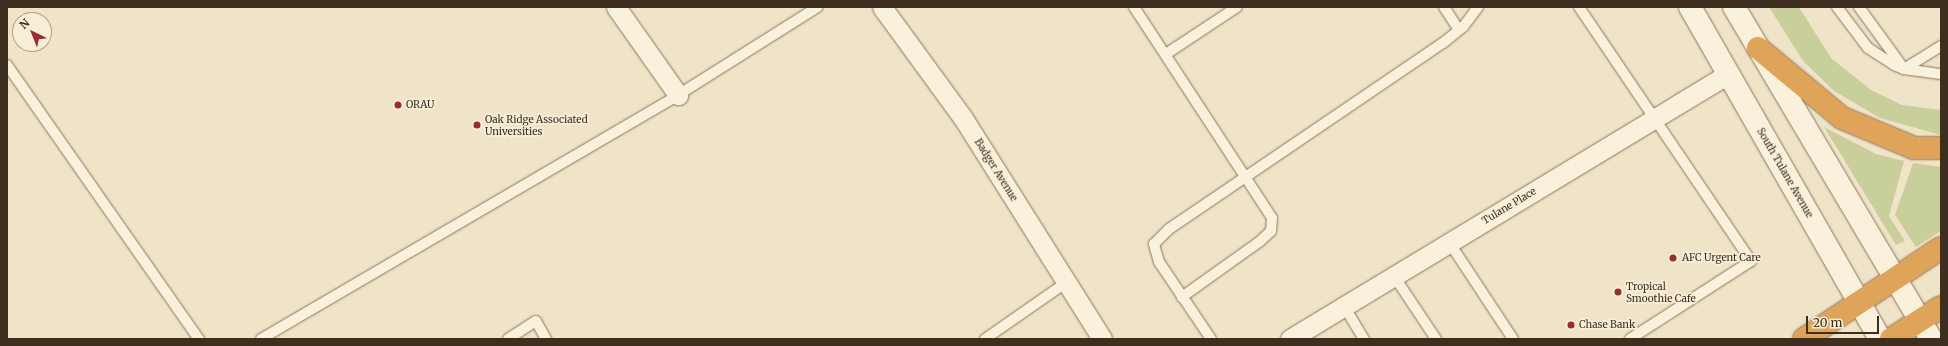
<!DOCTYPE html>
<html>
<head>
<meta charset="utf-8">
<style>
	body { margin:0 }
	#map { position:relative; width:1948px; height:346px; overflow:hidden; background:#f0e4c8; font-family:Merriweather,serif }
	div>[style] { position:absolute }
	.green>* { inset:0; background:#c9cf9b }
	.roads { filter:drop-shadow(0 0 1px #8d765c) drop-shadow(0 0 1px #8d765c) }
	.lane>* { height:10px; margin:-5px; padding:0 5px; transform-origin:5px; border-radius:5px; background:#faf1dc }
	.street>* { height:19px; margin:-9.5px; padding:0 9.5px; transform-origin:9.5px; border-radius:9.5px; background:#faf1dc }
	.secondary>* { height:22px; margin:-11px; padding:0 11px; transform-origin:11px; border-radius:11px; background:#faf1dc }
	.highway>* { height:22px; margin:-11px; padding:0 11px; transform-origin:11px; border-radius:11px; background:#e0a458 }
	.dots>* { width:11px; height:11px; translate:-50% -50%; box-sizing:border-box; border:2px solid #f7eed8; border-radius:50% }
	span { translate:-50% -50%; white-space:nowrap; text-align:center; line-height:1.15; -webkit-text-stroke:3.5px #f7eed8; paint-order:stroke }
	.poi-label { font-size:10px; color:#3d2e20 }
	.left { translate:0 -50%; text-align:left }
	.street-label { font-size:10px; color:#3d2e20 }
	.frame { position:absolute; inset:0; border:8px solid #3d2e20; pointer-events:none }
	.north { position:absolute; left:12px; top:12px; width:40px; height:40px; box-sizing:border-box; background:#f7eed8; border:1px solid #ada18e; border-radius:50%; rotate:317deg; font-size:11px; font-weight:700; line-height:16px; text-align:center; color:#3d2e20 }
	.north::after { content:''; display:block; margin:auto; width:14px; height:18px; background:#9e2a2b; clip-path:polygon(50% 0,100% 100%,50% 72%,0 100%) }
	.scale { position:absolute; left:1806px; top:316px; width:73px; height:18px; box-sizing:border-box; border:2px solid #3d2e20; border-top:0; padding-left:5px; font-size:12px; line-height:14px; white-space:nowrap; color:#3d2e20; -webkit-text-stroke:3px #f7eed8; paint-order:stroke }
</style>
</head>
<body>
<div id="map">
	<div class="green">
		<i style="clip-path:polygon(1769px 7px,1799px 7px,1831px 58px,1871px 90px,1902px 105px,1941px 110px,1941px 135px,1880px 118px,1834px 91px,1803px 61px)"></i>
		<i style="clip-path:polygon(1824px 127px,1876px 154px,1904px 161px,1889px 216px,1905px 241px,1896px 245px)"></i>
		<i style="clip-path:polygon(1913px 163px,1941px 167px,1941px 231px,1916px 247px,1895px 215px)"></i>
	</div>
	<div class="roads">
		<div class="lane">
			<i style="left:1134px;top:7px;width:252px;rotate:56.8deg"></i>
			<i style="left:1272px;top:218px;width:13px;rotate:94deg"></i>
			<i style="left:1271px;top:231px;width:16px;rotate:137deg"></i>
			<i style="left:1259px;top:242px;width:95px;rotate:144.5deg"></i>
			<i style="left:1444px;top:7px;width:27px;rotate:57deg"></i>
			<i style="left:1579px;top:7px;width:307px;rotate:55.9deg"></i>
			<i style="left:1751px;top:261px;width:144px;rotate:147.2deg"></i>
			<i style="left:1837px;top:7px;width:51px;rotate:52.9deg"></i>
			<i style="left:1868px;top:48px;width:31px;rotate:33deg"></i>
			<i style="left:1894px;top:65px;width:11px;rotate:22deg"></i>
			<i style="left:1904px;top:69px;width:44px;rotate:-31.9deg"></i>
			<i style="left:1859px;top:7px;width:77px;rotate:54deg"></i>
			<i style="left:1904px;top:69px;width:37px;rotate:8deg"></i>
			<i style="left:1166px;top:54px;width:85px;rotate:-33.5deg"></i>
			<i style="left:7px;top:65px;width:335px;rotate:55deg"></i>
			<i style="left:1449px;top:242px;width:116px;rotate:56.6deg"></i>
			<i style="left:1394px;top:276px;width:76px;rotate:56.3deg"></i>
			<i style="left:1344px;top:306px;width:39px;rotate:59deg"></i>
			<i style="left:261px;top:339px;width:483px;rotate:-30.3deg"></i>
			<i style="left:678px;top:95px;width:165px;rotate:-32.2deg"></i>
			<i style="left:508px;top:339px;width:33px;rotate:-33deg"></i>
			<i style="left:536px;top:321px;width:21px;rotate:61deg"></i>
			<i style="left:985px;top:339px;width:100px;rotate:-34.8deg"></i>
			<i style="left:1211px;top:339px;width:93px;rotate:-124deg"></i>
			<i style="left:1159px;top:262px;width:19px;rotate:-106deg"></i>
			<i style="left:1154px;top:244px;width:21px;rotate:-45deg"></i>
			<i style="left:1169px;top:229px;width:331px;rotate:-34.2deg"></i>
			<i style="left:1443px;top:43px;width:26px;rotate:-39deg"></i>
			<i style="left:1463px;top:27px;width:25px;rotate:-53deg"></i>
		</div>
		<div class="street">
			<i style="left:616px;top:7px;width:108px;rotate:54.8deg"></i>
			<i style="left:882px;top:7px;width:137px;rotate:53.9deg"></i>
			<i style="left:963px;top:118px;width:261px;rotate:57.8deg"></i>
			<i style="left:1290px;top:339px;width:512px;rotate:-31.17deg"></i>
		</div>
		<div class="secondary">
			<i style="left:1690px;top:7px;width:383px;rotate:60.2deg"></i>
			<i style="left:1734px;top:7px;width:386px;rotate:59.3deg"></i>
		</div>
		<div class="highway">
			<i style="left:1758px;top:48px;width:109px;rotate:39.8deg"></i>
			<i style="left:1842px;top:118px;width:78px;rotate:22.6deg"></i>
			<i style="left:1914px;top:148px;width:27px"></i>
			<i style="left:1804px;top:339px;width:164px;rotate:-33.6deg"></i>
			<i style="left:1891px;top:339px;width:59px;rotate:-32.6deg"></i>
		</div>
	</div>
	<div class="dots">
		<i style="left:398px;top:105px;background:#9e2a2b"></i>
		<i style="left:477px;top:125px;background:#9e2a2b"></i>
		<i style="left:1673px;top:258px;background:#9e2a2b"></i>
		<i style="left:1618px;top:292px;background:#9e2a2b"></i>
		<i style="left:1571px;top:325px;background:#9e2a2b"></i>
	</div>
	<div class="poi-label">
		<span class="left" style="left:406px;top:105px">ORAU</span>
		<span class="left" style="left:485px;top:125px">Oak Ridge Associated<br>Universities</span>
		<span class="left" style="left:1682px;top:258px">AFC Urgent Care</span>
		<span class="left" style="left:1626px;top:292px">Tropical<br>Smoothie Cafe</span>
		<span class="left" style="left:1579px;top:325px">Chase Bank</span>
	</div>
	<div class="street-label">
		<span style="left:996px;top:170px;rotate:58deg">Badger Avenue</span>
		<span style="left:1785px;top:173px;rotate:60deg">South Tulane Avenue</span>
		<span style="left:1509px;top:206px;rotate:-31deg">Tulane Place</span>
	</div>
	<div class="frame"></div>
	<div class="north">N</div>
	<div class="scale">20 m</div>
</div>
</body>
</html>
